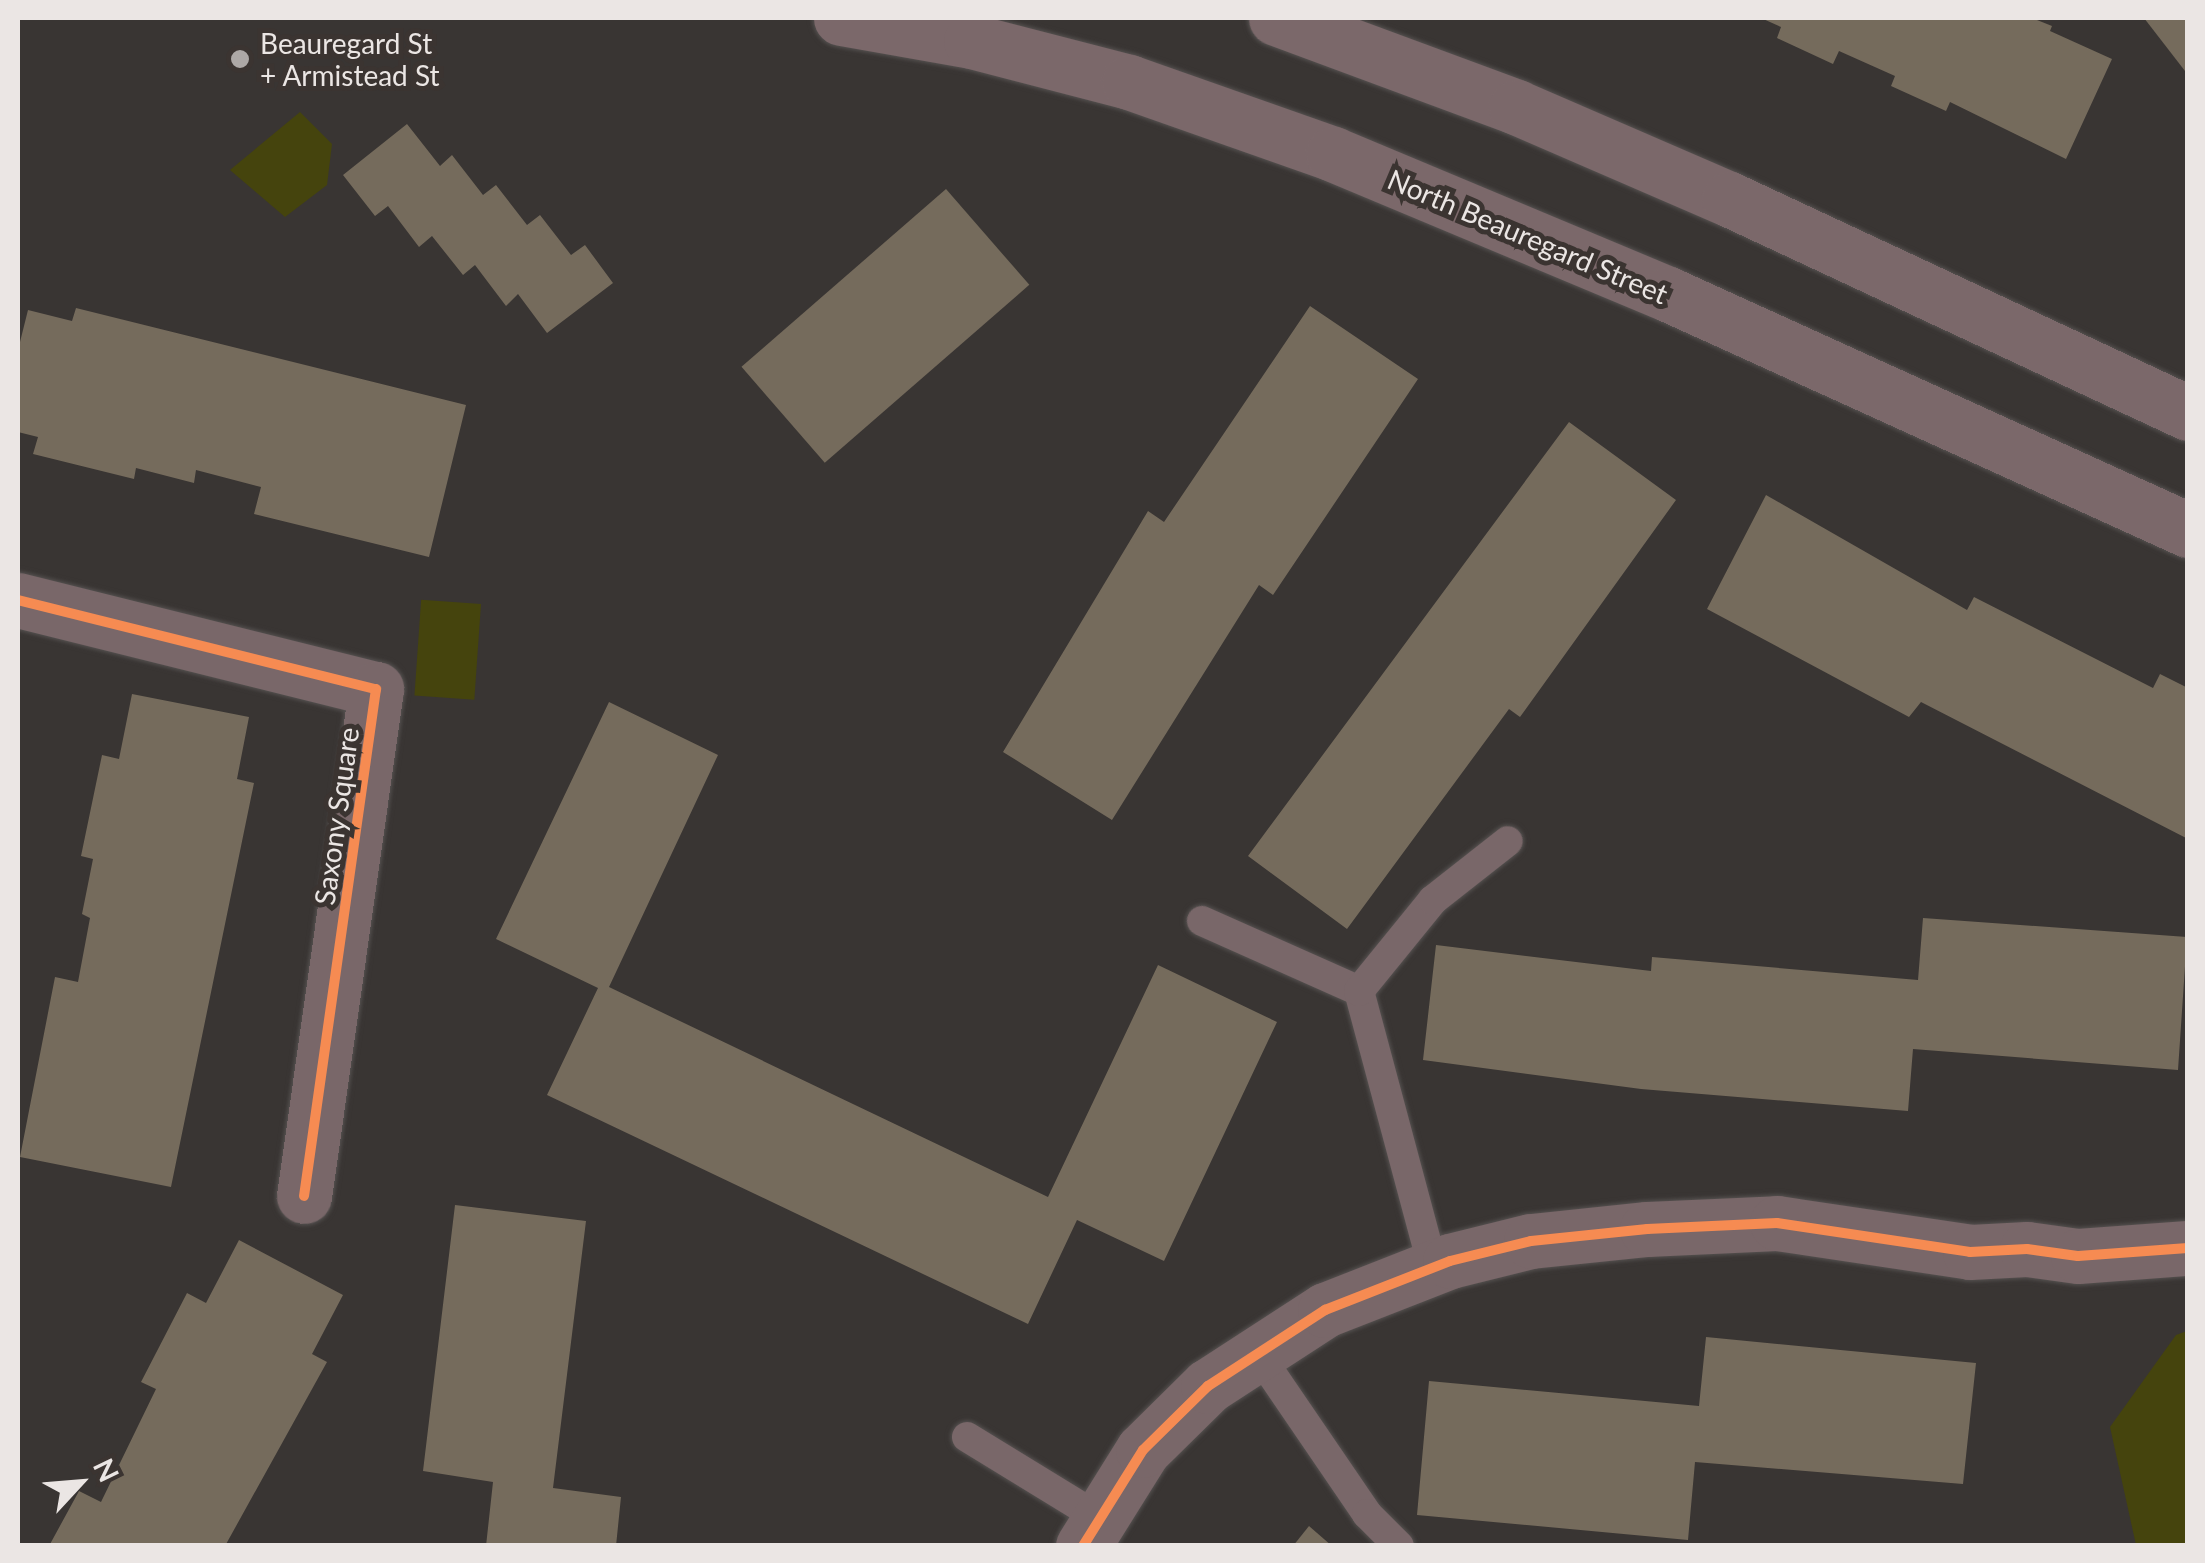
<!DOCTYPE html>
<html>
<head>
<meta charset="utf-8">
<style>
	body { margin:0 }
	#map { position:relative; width:2205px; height:1563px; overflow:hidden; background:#393533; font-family:Lato,sans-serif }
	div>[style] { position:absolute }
	.green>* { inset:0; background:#45440d; transform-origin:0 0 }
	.building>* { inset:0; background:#756b5c; transform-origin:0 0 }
	.roads { filter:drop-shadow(0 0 2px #555150) drop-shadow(0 0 2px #555150) }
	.service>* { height:30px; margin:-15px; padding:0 15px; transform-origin:15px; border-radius:15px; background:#796769 }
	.minor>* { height:55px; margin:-27.5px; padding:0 27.5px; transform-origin:27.5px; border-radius:27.5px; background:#796769 }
	.secondary>* { height:55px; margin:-27.5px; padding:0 27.5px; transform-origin:27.5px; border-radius:27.5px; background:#7b686a }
	.cycleway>* { height:10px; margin:-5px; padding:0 5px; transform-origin:5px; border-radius:5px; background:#f68b52 }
	.dots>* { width:28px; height:28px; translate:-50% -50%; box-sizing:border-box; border:5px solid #3b3431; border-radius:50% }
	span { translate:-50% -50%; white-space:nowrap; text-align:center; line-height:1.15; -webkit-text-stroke:10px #3b3431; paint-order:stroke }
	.poi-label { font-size:28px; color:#ebe6e4 }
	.left { translate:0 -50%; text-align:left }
	.street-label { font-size:28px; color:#ebe6e4 }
	.frame { position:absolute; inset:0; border:20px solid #ebe6e4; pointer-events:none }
	.north { position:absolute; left:30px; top:1433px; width:100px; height:100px; -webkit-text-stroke:8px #3b3431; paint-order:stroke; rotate:64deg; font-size:28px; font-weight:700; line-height:40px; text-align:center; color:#ebe6e4 }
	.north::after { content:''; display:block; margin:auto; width:35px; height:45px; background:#ebe6e4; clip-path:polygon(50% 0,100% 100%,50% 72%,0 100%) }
</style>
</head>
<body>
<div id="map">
	<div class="green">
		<i style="clip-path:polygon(300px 112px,332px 144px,327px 185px,285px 217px,230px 170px)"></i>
		<i style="left:481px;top:604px;width:96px;height:60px;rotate:94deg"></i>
		<i style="clip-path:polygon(2187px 1331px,2187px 1545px,2136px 1545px,2110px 1427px,2176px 1335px)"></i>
	</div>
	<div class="building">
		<i style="clip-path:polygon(1761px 18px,2032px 18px,2052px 26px,2050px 31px,2112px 59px,2066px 159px,1950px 102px,1946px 111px,1891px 86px,1895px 76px,1839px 51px,1833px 64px,1777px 38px,1781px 27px)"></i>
		<i style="clip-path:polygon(2144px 18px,2188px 18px,2185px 71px)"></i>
		<i style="clip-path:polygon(407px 124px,440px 166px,452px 155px,483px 195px,496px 185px,527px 225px,540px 215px,571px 255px,585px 245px,613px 283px,547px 333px,518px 294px,506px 306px,475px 265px,463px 275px,432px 236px,419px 247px,388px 206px,375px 216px,343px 175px)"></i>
		<i style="left:946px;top:189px;width:127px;height:271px;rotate:49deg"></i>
		<i style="clip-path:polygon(1310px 306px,1418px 379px,1273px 595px,1259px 585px,1112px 820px,1003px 752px,1148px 511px,1164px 522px)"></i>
		<i style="clip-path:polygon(76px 308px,466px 405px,429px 557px,254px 514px,261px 487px,196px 470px,194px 483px,136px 468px,134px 479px,33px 454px,38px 437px,18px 432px,18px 350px,28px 310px,72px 321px)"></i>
		<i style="clip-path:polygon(1569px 422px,1676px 500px,1520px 717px,1509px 709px,1347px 929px,1248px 856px)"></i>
		<i style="clip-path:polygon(1766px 495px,1967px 610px,1974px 597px,2153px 688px,2160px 674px,2188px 688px,2188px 839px,1921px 702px,1909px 717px,1707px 609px)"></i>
		<i style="clip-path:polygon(132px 694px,249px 717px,237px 779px,254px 783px,171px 1187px,20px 1157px,55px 977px,78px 982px,90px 918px,82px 914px,93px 859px,81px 856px,102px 755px,119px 759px)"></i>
		<i style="clip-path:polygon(609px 702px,718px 755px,609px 987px,832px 1094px,1048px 1197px,1158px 965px,1277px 1022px,1164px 1261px,1077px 1220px,1028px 1324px,547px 1095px,598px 988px,496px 939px)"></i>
		<i style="clip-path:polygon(1923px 918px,2187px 937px,2178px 1070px,1913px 1049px,1908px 1111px,1641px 1089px,1423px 1060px,1436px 945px,1651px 971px,1652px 957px,1918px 980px)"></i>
		<i style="clip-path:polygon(455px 1205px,586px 1221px,553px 1488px,621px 1497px,616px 1546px,486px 1546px,493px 1482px,423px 1471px)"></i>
		<i style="clip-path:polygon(239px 1240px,343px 1295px,312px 1354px,327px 1362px,225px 1546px,49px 1546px,79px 1491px,101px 1502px,156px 1389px,141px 1382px,187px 1293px,206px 1303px)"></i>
		<i style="clip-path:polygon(1706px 1337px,1976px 1363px,1963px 1484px,1695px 1462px,1688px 1540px,1417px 1515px,1429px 1381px,1699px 1406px)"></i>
		<i style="clip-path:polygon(1309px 1526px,1332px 1546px,1293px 1546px)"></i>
	</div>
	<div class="roads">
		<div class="service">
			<i style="left:1202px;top:921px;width:172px;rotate:24deg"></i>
			<i style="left:1359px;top:991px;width:287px;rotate:75deg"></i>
			<i style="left:1359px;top:991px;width:117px;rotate:-50.9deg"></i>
			<i style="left:1433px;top:900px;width:95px;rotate:-38.2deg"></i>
			<i style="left:1256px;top:1351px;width:197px;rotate:55.7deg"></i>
			<i style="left:1367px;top:1514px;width:45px;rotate:45deg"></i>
			<i style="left:967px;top:1437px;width:157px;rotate:31.5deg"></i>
		</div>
		<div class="minor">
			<i style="left:18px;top:600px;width:369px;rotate:14deg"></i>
			<i style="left:376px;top:689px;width:512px;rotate:98.08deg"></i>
			<i style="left:1083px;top:1546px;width:113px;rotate:-58deg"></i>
			<i style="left:1143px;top:1450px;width:91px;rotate:-44.6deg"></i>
			<i style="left:1208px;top:1386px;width:140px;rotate:-33deg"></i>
			<i style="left:1325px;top:1310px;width:134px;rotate:-21.4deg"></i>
			<i style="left:1450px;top:1261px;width:83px;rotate:-13.9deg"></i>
			<i style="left:1531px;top:1241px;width:117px;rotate:-5.9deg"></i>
			<i style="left:1647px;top:1229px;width:130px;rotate:-2.6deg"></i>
			<i style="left:1777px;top:1223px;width:195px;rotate:8.5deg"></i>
			<i style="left:1970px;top:1252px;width:57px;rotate:-3deg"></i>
			<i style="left:2027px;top:1249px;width:51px;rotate:7.8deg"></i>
			<i style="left:2078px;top:1256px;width:110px;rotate:-4.2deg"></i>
		</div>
		<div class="secondary">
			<i style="left:841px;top:18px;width:132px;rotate:10deg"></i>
			<i style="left:971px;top:41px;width:163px;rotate:14.5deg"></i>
			<i style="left:1129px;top:82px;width:216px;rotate:19.4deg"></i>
			<i style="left:1333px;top:154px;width:363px;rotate:22.7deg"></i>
			<i style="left:1668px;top:294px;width:571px;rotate:24.41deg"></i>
			<i style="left:1276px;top:18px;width:256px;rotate:20.3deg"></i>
			<i style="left:1516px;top:107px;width:232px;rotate:23.4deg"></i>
			<i style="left:1729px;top:199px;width:506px;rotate:25deg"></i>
		</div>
	</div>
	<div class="cycleway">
		<i style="left:18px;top:600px;width:369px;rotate:14deg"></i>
		<i style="left:376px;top:689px;width:512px;rotate:98.08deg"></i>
		<i style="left:1083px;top:1546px;width:113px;rotate:-58deg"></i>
		<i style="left:1143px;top:1450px;width:91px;rotate:-44.6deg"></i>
		<i style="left:1208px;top:1386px;width:140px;rotate:-33deg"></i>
		<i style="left:1325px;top:1310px;width:134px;rotate:-21.4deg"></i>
		<i style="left:1450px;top:1261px;width:83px;rotate:-13.9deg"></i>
		<i style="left:1531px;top:1241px;width:117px;rotate:-5.9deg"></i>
		<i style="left:1647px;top:1229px;width:130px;rotate:-2.6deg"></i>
		<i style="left:1777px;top:1223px;width:195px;rotate:8.5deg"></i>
		<i style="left:1970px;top:1252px;width:57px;rotate:-3deg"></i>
		<i style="left:2027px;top:1249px;width:51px;rotate:7.8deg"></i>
		<i style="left:2078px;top:1256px;width:110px;rotate:-4.2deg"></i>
	</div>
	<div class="dots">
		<i style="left:240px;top:59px;background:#ada8a6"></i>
	</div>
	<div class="poi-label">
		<span class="left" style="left:260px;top:59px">Beauregard St<br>+ Armistead St</span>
	</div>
	<div class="street-label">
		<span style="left:1528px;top:236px;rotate:23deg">North Beauregard Street</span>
		<span style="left:336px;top:816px;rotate:-82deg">Saxony Square</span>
	</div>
	<div class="frame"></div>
	<div class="north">N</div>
</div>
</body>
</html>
